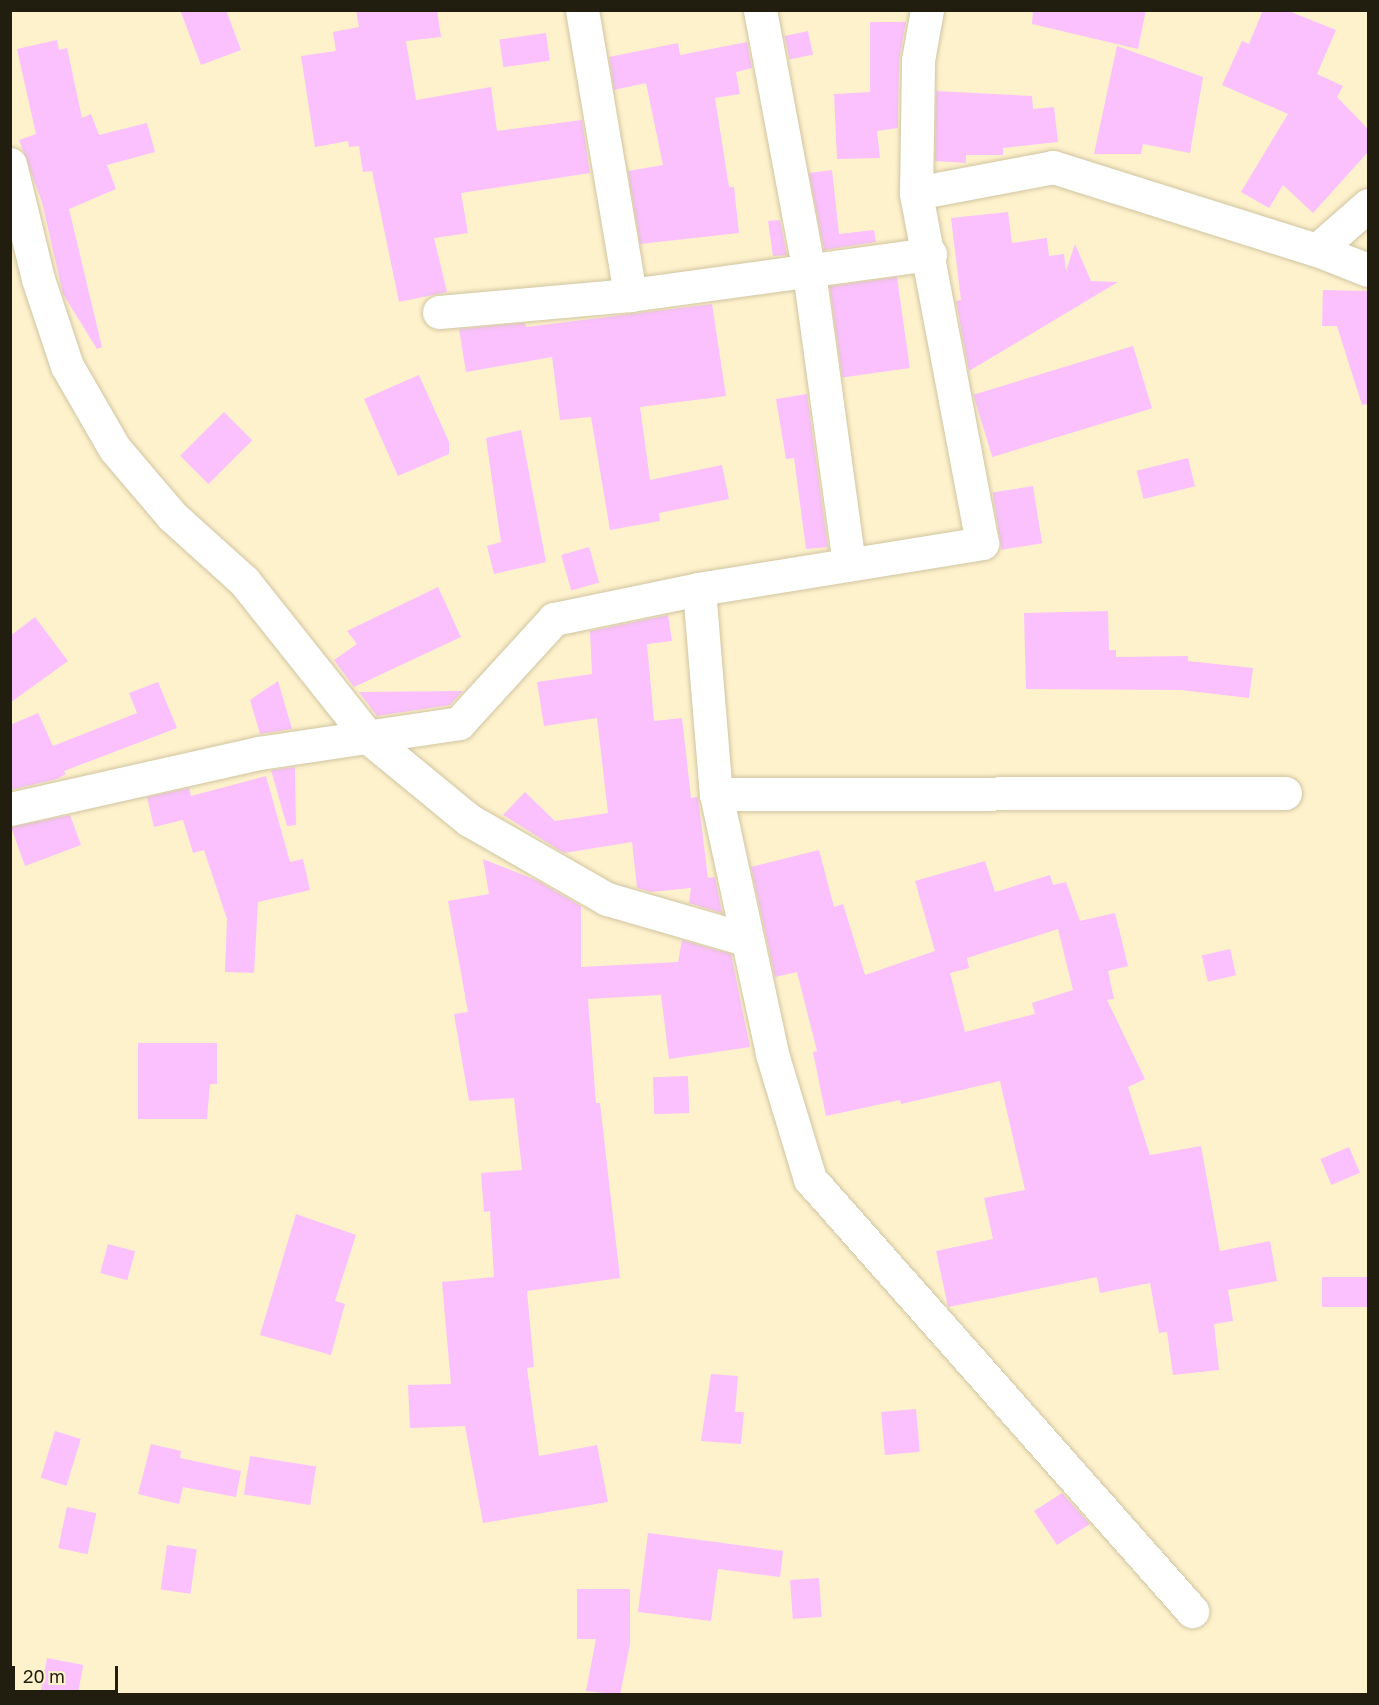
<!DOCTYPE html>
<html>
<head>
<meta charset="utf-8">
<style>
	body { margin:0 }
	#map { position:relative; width:1379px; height:1705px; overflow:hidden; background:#fef2cd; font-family:"Golos Text",sans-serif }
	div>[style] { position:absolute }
	.building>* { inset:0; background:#fac1fe; transform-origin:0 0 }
	.roads { filter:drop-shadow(0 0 2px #d0c5a1) drop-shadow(0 0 2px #d0c5a1) }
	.minor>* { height:33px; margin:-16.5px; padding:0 16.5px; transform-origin:16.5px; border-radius:16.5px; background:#fff }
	span { translate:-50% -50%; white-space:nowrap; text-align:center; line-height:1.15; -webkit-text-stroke:4.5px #fef2cd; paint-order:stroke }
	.frame { position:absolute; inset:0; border:12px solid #211d0f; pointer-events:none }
	.scale { position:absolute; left:12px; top:1666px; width:106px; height:27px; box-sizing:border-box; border:3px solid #211d0f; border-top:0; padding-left:8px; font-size:18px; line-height:21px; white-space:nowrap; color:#211d0f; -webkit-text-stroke:4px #fef2cd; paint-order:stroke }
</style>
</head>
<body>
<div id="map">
	<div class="building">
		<i style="clip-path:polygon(180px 10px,226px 10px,241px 50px,201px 65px)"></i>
		<i style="clip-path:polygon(356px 10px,437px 10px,441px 37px,406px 41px,416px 100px,491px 87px,497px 131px,582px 120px,590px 173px,461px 193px,468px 233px,434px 238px,447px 292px,399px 302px,372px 171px,363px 172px,359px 146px,349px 147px,348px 141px,315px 147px,301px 56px,336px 51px,333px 32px,359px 27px)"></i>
		<i style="clip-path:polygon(1033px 10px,1146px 10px,1138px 49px,1032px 24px)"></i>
		<i style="clip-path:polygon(1263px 10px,1286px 10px,1336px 30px,1317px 74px,1343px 86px,1337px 97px,1368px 129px,1368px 152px,1313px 213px,1283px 185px,1269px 208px,1241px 192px,1288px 114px,1222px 85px,1242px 41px,1249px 44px)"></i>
		<i style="clip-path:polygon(870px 22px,906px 22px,899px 60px,898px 128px,877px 131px,880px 158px,837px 159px,834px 94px,870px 92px)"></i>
		<i style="left:808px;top:31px;width:24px;height:24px;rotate:78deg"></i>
		<i style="left:546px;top:33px;width:28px;height:47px;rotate:82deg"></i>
		<i style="clip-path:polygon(57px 40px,59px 50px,67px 48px,82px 118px,91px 114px,99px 135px,147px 123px,155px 152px,107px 165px,116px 189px,69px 209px,102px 347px,97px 349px,63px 294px,42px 202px,19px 140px,36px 134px,17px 49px)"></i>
		<i style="clip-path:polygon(747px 42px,752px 68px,736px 72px,740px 94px,715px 98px,729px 187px,734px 187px,739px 233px,640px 244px,628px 171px,663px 165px,646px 83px,614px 90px,609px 57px,678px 43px,680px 55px)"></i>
		<i style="clip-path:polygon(1117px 46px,1203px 77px,1190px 153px,1143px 144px,1141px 154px,1094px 154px)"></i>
		<i style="clip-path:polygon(936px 91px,1032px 96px,1033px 109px,1054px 107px,1058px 142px,1003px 148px,1003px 155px,966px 155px,966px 163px,935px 161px)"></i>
		<i style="clip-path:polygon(832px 170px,839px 234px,874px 230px,876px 242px,824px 250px,809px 173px)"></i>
		<i style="clip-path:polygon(1008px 212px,1012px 243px,1047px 238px,1049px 256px,1064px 254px,1066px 271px,1075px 244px,1091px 281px,1118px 282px,969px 371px,956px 301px,961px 300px,951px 218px)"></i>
		<i style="clip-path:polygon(780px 220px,787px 255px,773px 256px,768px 221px)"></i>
		<i style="left:897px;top:277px;width:92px;height:68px;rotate:82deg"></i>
		<i style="clip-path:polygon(1323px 290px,1368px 291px,1368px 404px,1362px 405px,1337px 326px,1322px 326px)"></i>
		<i style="clip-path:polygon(712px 304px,726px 396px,640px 407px,650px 480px,722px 465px,729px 499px,659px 513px,660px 521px,610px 530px,591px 417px,560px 420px,552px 357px,466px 372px,459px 329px,525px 323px,526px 327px)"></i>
		<i style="left:1133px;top:346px;width:65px;height:167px;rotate:73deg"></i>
		<i style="clip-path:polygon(419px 375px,449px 442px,449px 454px,398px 476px,364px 399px)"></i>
		<i style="clip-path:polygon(807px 394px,828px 547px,806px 549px,794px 458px,786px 459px,776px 399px)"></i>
		<i style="left:224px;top:412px;width:40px;height:62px;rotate:45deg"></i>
		<i style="clip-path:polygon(521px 430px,546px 562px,494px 574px,487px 546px,501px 542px,486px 438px)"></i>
		<i style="left:1188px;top:458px;width:29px;height:53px;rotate:76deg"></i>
		<i style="left:1033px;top:486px;width:58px;height:41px;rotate:81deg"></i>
		<i style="left:589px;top:547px;width:37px;height:29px;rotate:74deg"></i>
		<i style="clip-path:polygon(438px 587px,461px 637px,354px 687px,334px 660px,357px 644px,347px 631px)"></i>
		<i style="clip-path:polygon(1108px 611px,1109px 650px,1116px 650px,1116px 657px,1188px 656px,1188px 661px,1253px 668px,1249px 698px,1181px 690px,1026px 689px,1024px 613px)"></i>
		<i style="clip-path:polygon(668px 615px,672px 641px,647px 644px,654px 721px,682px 718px,691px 798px,698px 797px,708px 878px,715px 877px,722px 913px,689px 903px,691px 888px,651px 892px,637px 888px,632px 842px,564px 853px,503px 815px,525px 792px,555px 821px,608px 813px,597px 718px,544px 726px,537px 682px,592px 674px,590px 631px)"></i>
		<i style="clip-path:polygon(35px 617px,68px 661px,10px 703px,10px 636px)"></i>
		<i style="clip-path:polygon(278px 681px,292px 729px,260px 734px,250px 700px)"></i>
		<i style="clip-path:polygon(158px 682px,177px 728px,64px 771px,66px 774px,57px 779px,10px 790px,10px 725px,38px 713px,53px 746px,137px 713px,129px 693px)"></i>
		<i style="clip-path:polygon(463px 691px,450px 705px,377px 716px,359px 692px)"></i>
		<i style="clip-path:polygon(295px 767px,296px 825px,287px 826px,271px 770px)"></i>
		<i style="clip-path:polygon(266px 776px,290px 862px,303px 859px,310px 890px,258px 902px,254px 973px,225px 972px,227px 919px,204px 850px,193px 853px,183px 820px,154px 827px,147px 797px,189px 788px,191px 796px)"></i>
		<i style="clip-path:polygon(70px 815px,81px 845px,25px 866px,11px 827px)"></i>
		<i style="clip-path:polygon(evenodd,819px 850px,834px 907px,843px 904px,865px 975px,935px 951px,915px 881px,985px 861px,995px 892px,1050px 875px,1053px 885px,1066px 882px,1080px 921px,1115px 913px,1128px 966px,1108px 971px,1114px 999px,1107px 1000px,1145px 1079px,1128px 1087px,1150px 1155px,1201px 1146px,1220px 1251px,1270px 1241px,1277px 1281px,1228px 1290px,1233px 1321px,1214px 1324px,1219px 1370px,1173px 1375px,1167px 1332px,1159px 1333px,1150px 1283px,1100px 1293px,1097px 1277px,948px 1307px,936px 1251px,993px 1239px,984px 1198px,1025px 1190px,1000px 1081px,901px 1104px,900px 1100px,826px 1116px,813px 1052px,817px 1051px,797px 972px,775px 977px,751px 867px,819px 850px,1058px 929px,1073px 990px,1032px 1003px,1035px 1014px,965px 1032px,950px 973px,969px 968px,967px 958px,1058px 929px)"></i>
		<i style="clip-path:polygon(483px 859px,536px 880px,581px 906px,581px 967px,678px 962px,682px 940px,731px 954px,750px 1047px,669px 1059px,661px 995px,588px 999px,596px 1103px,600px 1103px,620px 1278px,527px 1291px,534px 1367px,527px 1368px,539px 1456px,597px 1445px,608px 1502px,483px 1523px,465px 1426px,410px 1428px,408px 1385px,451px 1384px,442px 1282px,494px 1277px,490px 1211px,484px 1212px,481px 1173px,522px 1170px,514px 1098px,469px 1101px,454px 1014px,468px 1012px,448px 901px,489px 894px)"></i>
		<i style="left:1230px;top:949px;width:27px;height:29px;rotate:77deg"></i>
		<i style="clip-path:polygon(138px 1043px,217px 1043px,217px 1084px,210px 1084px,207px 1119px,138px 1119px)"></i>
		<i style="left:688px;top:1076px;width:37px;height:35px;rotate:88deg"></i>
		<i style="left:1349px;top:1147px;width:28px;height:31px;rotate:67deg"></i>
		<i style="clip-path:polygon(296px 1214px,356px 1235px,335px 1301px,345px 1304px,331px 1355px,260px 1335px)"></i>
		<i style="left:108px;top:1244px;width:28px;height:30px;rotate:15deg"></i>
		<i style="left:1368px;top:1277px;width:30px;height:46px;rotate:90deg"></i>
		<i style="clip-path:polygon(711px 1374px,738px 1376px,735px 1412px,744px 1412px,741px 1444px,701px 1441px)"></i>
		<i style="left:916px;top:1409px;width:43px;height:35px;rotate:85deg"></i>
		<i style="left:55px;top:1431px;width:27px;height:49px;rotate:17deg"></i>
		<i style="clip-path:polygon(151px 1444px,181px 1451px,180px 1458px,241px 1471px,236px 1497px,183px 1487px,179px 1504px,138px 1494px)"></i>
		<i style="left:250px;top:1456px;width:67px;height:39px;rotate:9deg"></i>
		<i style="clip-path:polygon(1062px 1493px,1090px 1524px,1057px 1545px,1034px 1511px)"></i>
		<i style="left:67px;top:1507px;width:30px;height:42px;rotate:12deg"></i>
		<i style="clip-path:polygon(648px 1533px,783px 1551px,780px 1577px,718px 1569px,711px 1621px,638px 1612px)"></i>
		<i style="left:167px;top:1545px;width:30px;height:45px;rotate:8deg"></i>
		<i style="left:819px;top:1578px;width:39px;height:29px;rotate:86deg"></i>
		<i style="clip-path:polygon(577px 1589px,630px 1589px,630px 1644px,620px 1695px,586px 1691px,596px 1639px,577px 1639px)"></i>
		<i style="left:47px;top:1658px;width:37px;height:33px;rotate:11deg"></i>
	</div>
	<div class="roads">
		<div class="minor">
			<i style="left:582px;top:10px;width:289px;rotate:80.4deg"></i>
			<i style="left:760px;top:10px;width:267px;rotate:79.4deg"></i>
			<i style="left:809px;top:272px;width:295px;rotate:82.2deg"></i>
			<i style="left:10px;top:164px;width:118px;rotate:76.3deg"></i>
			<i style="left:38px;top:279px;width:92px;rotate:71.6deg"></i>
			<i style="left:67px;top:366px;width:96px;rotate:60deg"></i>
			<i style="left:115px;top:449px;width:88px;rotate:49.6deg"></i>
			<i style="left:172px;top:516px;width:97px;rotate:42.1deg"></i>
			<i style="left:244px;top:581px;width:201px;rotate:51.5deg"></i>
			<i style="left:369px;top:738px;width:129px;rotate:39.4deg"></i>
			<i style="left:469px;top:820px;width:159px;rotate:29.8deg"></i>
			<i style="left:607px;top:899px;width:145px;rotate:16.1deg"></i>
			<i style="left:916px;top:193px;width:139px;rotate:-10.7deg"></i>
			<i style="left:1053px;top:167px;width:277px;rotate:17.5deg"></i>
			<i style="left:1317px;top:250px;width:55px;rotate:21.4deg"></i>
			<i style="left:1317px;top:250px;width:68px;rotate:-41.4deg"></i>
			<i style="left:439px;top:312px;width:192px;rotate:-5.1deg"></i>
			<i style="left:630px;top:295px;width:303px;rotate:-7.8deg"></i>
			<i style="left:699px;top:589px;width:206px;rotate:85.3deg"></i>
			<i style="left:716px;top:794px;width:266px;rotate:77.8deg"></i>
			<i style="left:772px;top:1054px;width:131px;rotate:73.1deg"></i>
			<i style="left:810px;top:1179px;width:577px;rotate:48.51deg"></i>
			<i style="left:716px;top:794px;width:569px;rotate:-0.1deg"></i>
			<i style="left:10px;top:809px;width:255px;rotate:-12.7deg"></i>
			<i style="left:259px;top:753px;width:202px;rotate:-8.5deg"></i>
			<i style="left:459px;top:723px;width:141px;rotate:-47.6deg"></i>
			<i style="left:554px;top:619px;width:148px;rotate:-11.7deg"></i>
			<i style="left:699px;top:589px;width:287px;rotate:-9.2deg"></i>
			<i style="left:982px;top:543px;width:356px;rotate:-100.7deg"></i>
			<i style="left:916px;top:193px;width:133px;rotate:-89.1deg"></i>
			<i style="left:918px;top:60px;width:51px;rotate:-79.8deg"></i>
		</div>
	</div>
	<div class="frame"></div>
	<div class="scale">20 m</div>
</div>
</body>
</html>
